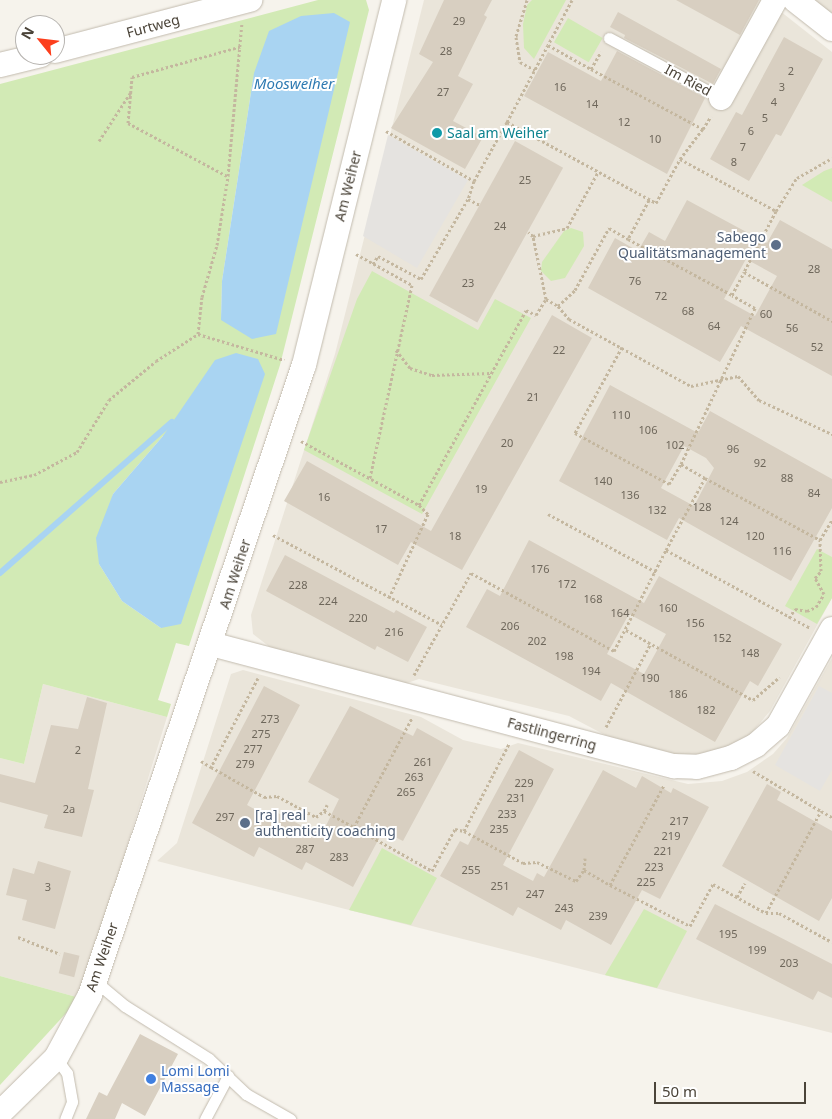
<!DOCTYPE html>
<html>
<head>
<meta charset="utf-8">
<style>
	body { margin:0 }
	#map { position:relative; width:832px; height:1119px; overflow:hidden; background:#f6f3ec; font-family:"Noto Sans",sans-serif }
	div>[style] { position:absolute }
	.residential>* { inset:0; background:#eae5da }
	.green>* { inset:0; background:#d2eab5; transform-origin:0 0 }
	.parking>* { inset:0; background:#e5e3e0 }
	.water>* { inset:0; background:#a9d4f2 }
	.stream>* { height:6px; margin:-3px; padding:0 3px; transform-origin:3px; border-radius:3px; background:#a9d4f2 }
	.building>* { inset:0; background:#d8cfc1; transform-origin:0 0 }
	.path>* { height:3px; margin-top:-1.5px; transform-origin:0; background:repeating-linear-gradient(90deg,#c4b79f 0 2.5px,transparent 0 5px) }
	.roads { filter:drop-shadow(0 0 1px #c2bbae) drop-shadow(0 0 1px #c2bbae) }
	.lane>* { height:11px; margin:-5.5px; padding:0 5.5px; transform-origin:5.5px; border-radius:5.5px; background:#fff }
	.street>* { height:24px; margin:-12px; padding:0 12px; transform-origin:12px; border-radius:12px; background:#fff }
	.dots>* { width:14px; height:14px; translate:-50% -50%; box-sizing:border-box; border:2px solid #fff; border-radius:50% }
	span { translate:-50% -50%; white-space:nowrap; text-align:center; line-height:1.15; -webkit-text-stroke:4px #fff; paint-order:stroke }
	.number-label { font-size:11px; color:#6e675b }
	.number-label span { -webkit-text-stroke-width:0 }
	.street-label { font-size:14px; color:#4b4439 }
	.culture-label { font-size:14px; color:#0d838f }
	.left { translate:0 -50%; text-align:left }
	.service-label { font-size:14px; color:#4e5e75 }
	.right { translate:-100% -50%; text-align:right }
	.shop-label { font-size:14px; color:#366cbe }
	.water-label { font-size:15px; color:#2e7ab2; font-style:italic }
	.north { position:absolute; left:15px; top:15px; width:50px; height:50px; box-sizing:border-box; background:#fff; border:1px solid #b7b4b0; border-radius:50%; rotate:299deg; font-size:14px; font-weight:700; line-height:20px; text-align:center; color:#4b4439 }
	.north::after { content:''; display:block; margin:auto; width:18px; height:22px; background:#fc3f1d; clip-path:polygon(50% 0,100% 100%,50% 72%,0 100%) }
	.scale { position:absolute; left:654px; top:1082px; width:152px; height:22px; box-sizing:border-box; border:2px solid #4b4439; border-top:0; padding-left:6px; font-size:15px; line-height:18px; white-space:nowrap; color:#4b4439; -webkit-text-stroke:4px #fff; paint-order:stroke }
</style>
</head>
<body>
<div id="map">
	<div class="residential">
		<i style="clip-path:polygon(424px 0,766px 0,832px 52px,832px 598px,770px 711px,750px 735px,730px 747px,704px 756px,679px 755px,607px 736px,569px 716px,419px 679px,404px 684px,271px 648px,253px 634px,251px 615px,335px 354px)"></i>
		<i style="clip-path:polygon(814px 0,832px 0,832px 13px,829px 12px)"></i>
		<i style="clip-path:polygon(832px 658px,832px 1033px,157px 861px,177px 843px,231px 674px,243px 670px,421px 717px,463px 740px,501px 749px,518px 743px,688px 784px,722px 781px,747px 772px,773px 754px,787px 738px)"></i>
		<i style="clip-path:polygon(43px 684px,167px 717px,80px 998px,0 976px,0 758px,24px 764px)"></i>
	</div>
	<div class="green">
		<i style="clip-path:polygon(evenodd,318px 0,366px 0,369px 10px,280px 365px,189px 646px,176px 643px,158px 700px,171px 704px,167px 717px,43px 684px,24px 764px,0 758px,0 84px,318px 0,254px 73px,221px 320px,222px 281px,254px 73px,318px 0,163px 436px,161px 628px,122px 601px,99px 564px,113px 494px,163px 436px)"></i>
		<i style="clip-path:polygon(532px 0,566px 0,534px 59px,524px 48px,523px 24px,527px 5px)"></i>
		<i style="left:568px;top:18px;width:40px;height:28px;rotate:30deg"></i>
		<i style="clip-path:polygon(832px 168px,832px 202px,802px 185px,824px 171px)"></i>
		<i style="clip-path:polygon(571px 228px,583px 232px,584px 246px,565px 278px,551px 281px,541px 271px,542px 262px,564px 231px)"></i>
		<i style="clip-path:polygon(372px 271px,478px 330px,495px 299px,531px 318px,422px 514px,304px 450px,357px 299px)"></i>
		<i style="clip-path:polygon(817px 549px,832px 557px,832px 598px,817px 624px,785px 606px)"></i>
		<i style="clip-path:polygon(382px 848px,437px 878px,411px 925px,349px 910px)"></i>
		<i style="clip-path:polygon(644px 909px,687px 931px,657px 988px,605px 975px)"></i>
		<i style="clip-path:polygon(0 976px,80px 998px,0 1085px)"></i>
	</div>
	<div class="parking">
		<i style="clip-path:polygon(388px 135px,468px 180px,417px 268px,363px 236px)"></i>
		<i style="clip-path:polygon(819px 686px,832px 693px,832px 770px,820px 791px,775px 765px)"></i>
	</div>
	<div class="water">
		<i style="clip-path:polygon(334px 13px,350px 22px,276px 334px,252px 339px,221px 320px,222px 281px,254px 73px,269px 31px,301px 16px)"></i>
		<i style="clip-path:polygon(236px 353px,258px 359px,265px 374px,181px 624px,161px 628px,122px 601px,99px 564px,96px 538px,113px 494px,163px 436px,215px 360px)"></i>
	</div>
	<div class="stream">
		<i style="left:0;top:573px;width:229px;rotate:-41.3deg"></i>
	</div>
	<div class="building">
		<i style="clip-path:polygon(444px 0,492px 0,484px 15px,487px 17px,458px 76px,473px 84px,453px 121px,483px 137px,465px 169px,391px 128px,433px 62px,419px 54px)"></i>
		<i style="clip-path:polygon(676px 0,759px 0,740px 35px)"></i>
		<i style="clip-path:polygon(618px 12px,721px 69px,713px 84px,624px 38px,625px 35px,610px 27px)"></i>
		<i style="clip-path:polygon(784px 37px,823px 59px,781px 136px,776px 134px,749px 181px,710px 159px,736px 112px,742px 115px)"></i>
		<i style="clip-path:polygon(617px 51px,705px 98px,667px 174px,524px 96px,548px 52px,601px 81px)"></i>
		<i style="left:515px;top:141px;width:55px;height:177px;rotate:29deg"></i>
		<i style="clip-path:polygon(evenodd,687px 200px,767px 243px,780px 220px,832px 249px,832px 376px,741px 326px,720px 362px,588px 288px,615px 238px,638px 251px,649px 232px,665px 241px,687px 200px,746px 259px,777px 276px,755px 316px,724px 299px,746px 259px)"></i>
		<i style="clip-path:polygon(552px 315px,592px 338px,462px 570px,411px 542px,398px 565px,284px 501px,307px 461px,431px 531px)"></i>
		<i style="clip-path:polygon(evenodd,610px 385px,698px 433px,710px 411px,832px 479px,832px 508px,791px 581px,679px 518px,667px 540px,559px 481px,610px 385px,684px 446px,706px 458px,714px 468px,694px 506px,661px 488px,684px 446px)"></i>
		<i style="clip-path:polygon(evenodd,529px 540px,644px 603px,659px 576px,782px 644px,758px 686px,750px 681px,715px 742px,611px 683px,601px 701px,466px 627px,487px 589px,500px 596px,529px 540px,629px 614px,666px 634px,644px 674px,607px 654px,629px 614px)"></i>
		<i style="clip-path:polygon(285px 555px,394px 613px,396px 610px,427px 627px,408px 662px,377px 646px,375px 650px,266px 591px)"></i>
		<i style="clip-path:polygon(264px 686px,300px 705px,247px 805px,274px 820px,278px 813px,321px 836px,339px 799px,308px 782px,350px 706px,413px 736px,417px 728px,453px 748px,403px 841px,383px 831px,353px 887px,306px 862px,302px 870px,259px 847px,254px 857px,192px 823px)"></i>
		<i style="clip-path:polygon(87px 697px,107px 703px,88px 789px,94px 790px,82px 837px,44px 828px,48px 815px,0 802px,0 774px,35px 783px,51px 725px,78px 729px)"></i>
		<i style="clip-path:polygon(519px 750px,554px 769px,503px 865px,533px 881px,537px 873px,544px 877px,603px 770px,636px 788px,642px 776px,671px 793px,673px 788px,709px 807px,660px 899px,642px 890px,611px 945px,566px 920px,561px 930px,518px 907px,513px 916px,440px 876px,460px 841px,468px 845px)"></i>
		<i style="clip-path:polygon(767px 784px,781px 792px,777px 800px,832px 831px,832px 898px,819px 921px,722px 866px)"></i>
		<i style="clip-path:polygon(38px 861px,71px 871px,55px 929px,22px 920px,27px 900px,6px 895px,13px 868px,34px 874px)"></i>
		<i style="clip-path:polygon(715px 904px,832px 964px,832px 998px,818px 991px,813px 1000px,696px 939px)"></i>
		<i style="left:64px;top:952px;width:16px;height:22px;rotate:14deg"></i>
		<i style="clip-path:polygon(140px 1034px,178px 1054px,145px 1116px,122px 1103px,115px 1119px,86px 1119px,99px 1092px,107px 1096px)"></i>
	</div>
	<div class="path">
		<i style="left:527px;top:0;width:39px;rotate:107deg"></i>
		<i style="left:516px;top:37px;width:25px;rotate:81deg"></i>
		<i style="left:520px;top:62px;width:17px;rotate:28deg"></i>
		<i style="left:572px;top:0;width:51px;rotate:118.1deg"></i>
		<i style="left:548px;top:45px;width:49px;rotate:29.2deg"></i>
		<i style="left:591px;top:69px;width:20px;rotate:-60deg"></i>
		<i style="left:591px;top:69px;width:127px;rotate:28.2deg"></i>
		<i style="left:703px;top:129px;width:15px;rotate:-58deg"></i>
		<i style="left:507px;top:122px;width:87px;rotate:-62deg"></i>
		<i style="left:386px;top:131px;width:101px;rotate:29.6deg"></i>
		<i style="left:474px;top:181px;width:19px;rotate:108deg"></i>
		<i style="left:468px;top:199px;width:13px;rotate:27deg"></i>
		<i style="left:99px;top:141px;width:59px;rotate:-56.9deg"></i>
		<i style="left:680px;top:159px;width:109px;rotate:28.4deg"></i>
		<i style="left:776px;top:211px;width:69px;rotate:117.7deg"></i>
		<i style="left:227px;top:176px;width:112px;rotate:-151.8deg"></i>
		<i style="left:128px;top:123px;width:46px;rotate:-85deg"></i>
		<i style="left:132px;top:77px;width:114px;rotate:-15.7deg"></i>
		<i style="left:474px;top:181px;width:68px;rotate:-60.8deg"></i>
		<i style="left:507px;top:122px;width:170px;rotate:28.5deg"></i>
		<i style="left:656px;top:203px;width:50px;rotate:-61.4deg"></i>
		<i style="left:680px;top:159px;width:38px;rotate:-53deg"></i>
		<i style="left:649px;top:200px;width:44px;rotate:118.3deg"></i>
		<i style="left:628px;top:239px;width:118px;rotate:28.3deg"></i>
		<i style="left:732px;top:295px;width:26px;rotate:-62deg"></i>
		<i style="left:744px;top:272px;width:101px;rotate:29.1deg"></i>
		<i style="left:776px;top:211px;width:39px;rotate:-58deg"></i>
		<i style="left:797px;top:178px;width:40px;rotate:-29.7deg"></i>
		<i style="left:533px;top:236px;width:35px;rotate:-13deg"></i>
		<i style="left:567px;top:228px;width:64px;rotate:-61deg"></i>
		<i style="left:356px;top:254px;width:64px;rotate:29deg"></i>
		<i style="left:412px;top:285px;width:198px;rotate:102.3deg"></i>
		<i style="left:373px;top:264px;width:9px;rotate:-58deg"></i>
		<i style="left:378px;top:256px;width:49px;rotate:28.1deg"></i>
		<i style="left:421px;top:279px;width:93px;rotate:-59.6deg"></i>
		<i style="left:546px;top:299px;width:14px;rotate:30deg"></i>
		<i style="left:558px;top:306px;width:23px;rotate:-43deg"></i>
		<i style="left:575px;top:290px;width:71px;rotate:-61.3deg"></i>
		<i style="left:609px;top:228px;width:22px;rotate:30deg"></i>
		<i style="left:558px;top:306px;width:17px;rotate:50deg"></i>
		<i style="left:569px;top:319px;width:139px;rotate:28.8deg"></i>
		<i style="left:691px;top:386px;width:48px;rotate:-12deg"></i>
		<i style="left:738px;top:376px;width:32px;rotate:49deg"></i>
		<i style="left:759px;top:400px;width:81px;rotate:25deg"></i>
		<i style="left:198px;top:334px;width:90px;rotate:16.8deg"></i>
		<i style="left:622px;top:347px;width:98px;rotate:118.7deg"></i>
		<i style="left:575px;top:433px;width:107px;rotate:28.5deg"></i>
		<i style="left:669px;top:484px;width:23px;rotate:-59deg"></i>
		<i style="left:396px;top:350px;width:23px;rotate:52deg"></i>
		<i style="left:410px;top:368px;width:23px;rotate:18deg"></i>
		<i style="left:432px;top:375px;width:58px;rotate:-2deg"></i>
		<i style="left:301px;top:441px;width:134px;rotate:28.5deg"></i>
		<i style="left:419px;top:505px;width:13px;rotate:45deg"></i>
		<i style="left:428px;top:514px;width:93px;rotate:114.9deg"></i>
		<i style="left:705px;top:478px;width:28px;rotate:-150deg"></i>
		<i style="left:681px;top:464px;width:173px;rotate:-64.6deg"></i>
		<i style="left:755px;top:308px;width:26px;rotate:-151deg"></i>
		<i style="left:0;top:482px;width:35px;rotate:-12deg"></i>
		<i style="left:34px;top:475px;width:49px;rotate:-28.1deg"></i>
		<i style="left:77px;top:452px;width:61px;rotate:-58.4deg"></i>
		<i style="left:109px;top:400px;width:61px;rotate:-39.7deg"></i>
		<i style="left:156px;top:361px;width:50px;rotate:-32.7deg"></i>
		<i style="left:198px;top:334px;width:37px;rotate:-84deg"></i>
		<i style="left:202px;top:297px;width:54px;rotate:-73.9deg"></i>
		<i style="left:217px;top:245px;width:70px;rotate:-80.9deg"></i>
		<i style="left:228px;top:176px;width:154px;rotate:-84.8deg"></i>
		<i style="left:419px;top:505px;width:222px;rotate:-61.2deg"></i>
		<i style="left:526px;top:310px;width:11px;rotate:27deg"></i>
		<i style="left:536px;top:315px;width:19px;rotate:-58deg"></i>
		<i style="left:546px;top:299px;width:64px;rotate:-101.7deg"></i>
		<i style="left:533px;top:236px;width:6px;rotate:-141deg"></i>
		<i style="left:548px;top:514px;width:123px;rotate:28.2deg"></i>
		<i style="left:273px;top:535px;width:191px;rotate:28deg"></i>
		<i style="left:666px;top:550px;width:82px;rotate:-61.6deg"></i>
		<i style="left:705px;top:478px;width:131px;rotate:28.3deg"></i>
		<i style="left:820px;top:540px;width:23px;rotate:-59deg"></i>
		<i style="left:789px;top:618px;width:11px;rotate:-56deg"></i>
		<i style="left:795px;top:609px;width:12px;rotate:9deg"></i>
		<i style="left:807px;top:611px;width:10px;rotate:-24deg"></i>
		<i style="left:816px;top:607px;width:15px;rotate:-58deg"></i>
		<i style="left:824px;top:594px;width:18px;rotate:-119deg"></i>
		<i style="left:815px;top:578px;width:9px;rotate:-49deg"></i>
		<i style="left:821px;top:571px;width:31px;rotate:-92deg"></i>
		<i style="left:626px;top:630px;width:145px;rotate:28.9deg"></i>
		<i style="left:753px;top:700px;width:35px;rotate:-41deg"></i>
		<i style="left:414px;top:675px;width:117px;rotate:-60.8deg"></i>
		<i style="left:471px;top:573px;width:163px;rotate:28.6deg"></i>
		<i style="left:614px;top:651px;width:114px;rotate:-62.8deg"></i>
		<i style="left:666px;top:550px;width:164px;rotate:28.4deg"></i>
		<i style="left:258px;top:678px;width:101px;rotate:117.8deg"></i>
		<i style="left:211px;top:767px;width:61px;rotate:29.5deg"></i>
		<i style="left:264px;top:797px;width:13px;rotate:-4deg"></i>
		<i style="left:277px;top:796px;width:44px;rotate:28.3deg"></i>
		<i style="left:316px;top:817px;width:10px;rotate:-37deg"></i>
		<i style="left:324px;top:811px;width:34px;rotate:28deg"></i>
		<i style="left:354px;top:827px;width:123px;rotate:-62deg"></i>
		<i style="left:606px;top:727px;width:95px;rotate:-61.8deg"></i>
		<i style="left:201px;top:761px;width:12px;rotate:31deg"></i>
		<i style="left:753px;top:771px;width:79px;rotate:30.5deg"></i>
		<i style="left:324px;top:811px;width:7px;rotate:-63deg"></i>
		<i style="left:354px;top:827px;width:90px;rotate:29.4deg"></i>
		<i style="left:432px;top:871px;width:48px;rotate:-61.3deg"></i>
		<i style="left:455px;top:829px;width:9px;rotate:13deg"></i>
		<i style="left:464px;top:831px;width:98px;rotate:-62.7deg"></i>
		<i style="left:464px;top:831px;width:67px;rotate:28.5deg"></i>
		<i style="left:523px;top:863px;width:14px;rotate:-4deg"></i>
		<i style="left:537px;top:862px;width:43px;rotate:26deg"></i>
		<i style="left:576px;top:881px;width:14px;rotate:-54deg"></i>
		<i style="left:584px;top:870px;width:30px;rotate:30deg"></i>
		<i style="left:610px;top:885px;width:114px;rotate:-61.6deg"></i>
		<i style="left:584px;top:870px;width:12px;rotate:-85deg"></i>
		<i style="left:610px;top:885px;width:90px;rotate:27.1deg"></i>
		<i style="left:690px;top:926px;width:48px;rotate:-61.3deg"></i>
		<i style="left:713px;top:884px;width:60px;rotate:28.7deg"></i>
		<i style="left:766px;top:913px;width:13px"></i>
		<i style="left:779px;top:913px;width:60px;rotate:28.7deg"></i>
		<i style="left:737px;top:897px;width:16px;rotate:-60deg"></i>
		<i style="left:766px;top:913px;width:116px;rotate:-61.7deg"></i>
		<i style="left:821px;top:811px;width:13px;rotate:29deg"></i>
		<i style="left:18px;top:937px;width:45px;rotate:22deg"></i>
	</div>
	<div class="roads">
		<div class="lane">
			<i style="left:609px;top:38px;width:127px;rotate:28.2deg"></i>
			<i style="left:95px;top:981px;width:39px;rotate:40deg"></i>
			<i style="left:125px;top:1006px;width:99px;rotate:32.2deg"></i>
			<i style="left:209px;top:1059px;width:51px;rotate:43.4deg"></i>
			<i style="left:246px;top:1094px;width:51px;rotate:29.6deg"></i>
			<i style="left:56px;top:1058px;width:19px;rotate:54deg"></i>
			<i style="left:67px;top:1073px;width:29px;rotate:80deg"></i>
			<i style="left:72px;top:1102px;width:18px;rotate:112deg"></i>
			<i style="left:205px;top:1119px;width:49px;rotate:-61.9deg"></i>
		</div>
		<div class="street">
			<i style="left:795px;top:0;width:47px;rotate:38.1deg"></i>
			<i style="left:55px;top:51px;width:202px;rotate:-14.7deg"></i>
			<i style="left:0;top:65px;width:42px;rotate:-13.7deg"></i>
			<i style="left:721px;top:98px;width:112px;rotate:-61.1deg"></i>
			<i style="left:211px;top:644px;width:479px;rotate:14.8deg"></i>
			<i style="left:674px;top:766px;width:23px;rotate:2deg"></i>
			<i style="left:697px;top:767px;width:35px;rotate:-15deg"></i>
			<i style="left:731px;top:758px;width:28px;rotate:-27deg"></i>
			<i style="left:756px;top:745px;width:29px;rotate:-41deg"></i>
			<i style="left:778px;top:726px;width:111px;rotate:-60.9deg"></i>
			<i style="left:0;top:1113px;width:78px;rotate:-44.5deg"></i>
			<i style="left:56px;top:1058px;width:72px;rotate:-61.6deg"></i>
			<i style="left:90px;top:995px;width:665px;rotate:-71.24deg"></i>
			<i style="left:304px;top:365px;width:376px;rotate:-76.1deg"></i>
		</div>
	</div>
	<div class="dots">
		<i style="left:437px;top:133px;background:#0f9aa8"></i>
		<i style="left:776px;top:245px;background:#5c6f8a"></i>
		<i style="left:245px;top:823px;background:#5c6f8a"></i>
		<i style="left:151px;top:1079px;background:#3f7fe0"></i>
	</div>
	<div class="number-label">
		<span style="left:459px;top:21px">29</span>
		<span style="left:446px;top:51px">28</span>
		<span style="left:791px;top:71px">2</span>
		<span style="left:560px;top:87px">16</span>
		<span style="left:782px;top:87px">3</span>
		<span style="left:443px;top:92px">27</span>
		<span style="left:774px;top:102px">4</span>
		<span style="left:592px;top:104px">14</span>
		<span style="left:765px;top:118px">5</span>
		<span style="left:624px;top:122px">12</span>
		<span style="left:751px;top:131px">6</span>
		<span style="left:655px;top:139px">10</span>
		<span style="left:743px;top:147px">7</span>
		<span style="left:734px;top:162px">8</span>
		<span style="left:525px;top:180px">25</span>
		<span style="left:500px;top:226px">24</span>
		<span style="left:814px;top:269px">28</span>
		<span style="left:635px;top:281px">76</span>
		<span style="left:468px;top:283px">23</span>
		<span style="left:661px;top:296px">72</span>
		<span style="left:688px;top:311px">68</span>
		<span style="left:766px;top:314px">60</span>
		<span style="left:714px;top:326px">64</span>
		<span style="left:792px;top:328px">56</span>
		<span style="left:817px;top:347px">52</span>
		<span style="left:559px;top:350px">22</span>
		<span style="left:533px;top:397px">21</span>
		<span style="left:621px;top:415px">110</span>
		<span style="left:648px;top:430px">106</span>
		<span style="left:507px;top:443px">20</span>
		<span style="left:675px;top:445px">102</span>
		<span style="left:733px;top:449px">96</span>
		<span style="left:760px;top:463px">92</span>
		<span style="left:787px;top:478px">88</span>
		<span style="left:603px;top:481px">140</span>
		<span style="left:481px;top:489px">19</span>
		<span style="left:814px;top:493px">84</span>
		<span style="left:630px;top:495px">136</span>
		<span style="left:324px;top:497px">16</span>
		<span style="left:702px;top:507px">128</span>
		<span style="left:657px;top:510px">132</span>
		<span style="left:729px;top:521px">124</span>
		<span style="left:381px;top:529px">17</span>
		<span style="left:455px;top:536px">18</span>
		<span style="left:755px;top:536px">120</span>
		<span style="left:782px;top:551px">116</span>
		<span style="left:540px;top:569px">176</span>
		<span style="left:567px;top:584px">172</span>
		<span style="left:298px;top:585px">228</span>
		<span style="left:593px;top:599px">168</span>
		<span style="left:328px;top:601px">224</span>
		<span style="left:668px;top:608px">160</span>
		<span style="left:620px;top:613px">164</span>
		<span style="left:358px;top:618px">220</span>
		<span style="left:695px;top:623px">156</span>
		<span style="left:510px;top:626px">206</span>
		<span style="left:394px;top:632px">216</span>
		<span style="left:722px;top:638px">152</span>
		<span style="left:537px;top:641px">202</span>
		<span style="left:750px;top:653px">148</span>
		<span style="left:564px;top:656px">198</span>
		<span style="left:591px;top:671px">194</span>
		<span style="left:650px;top:678px">190</span>
		<span style="left:678px;top:694px">186</span>
		<span style="left:706px;top:710px">182</span>
		<span style="left:270px;top:719px">273</span>
		<span style="left:261px;top:734px">275</span>
		<span style="left:253px;top:749px">277</span>
		<span style="left:78px;top:750px">2</span>
		<span style="left:423px;top:762px">261</span>
		<span style="left:245px;top:764px">279</span>
		<span style="left:414px;top:777px">263</span>
		<span style="left:524px;top:783px">229</span>
		<span style="left:406px;top:792px">265</span>
		<span style="left:516px;top:798px">231</span>
		<span style="left:69px;top:809px">2a</span>
		<span style="left:507px;top:814px">233</span>
		<span style="left:225px;top:817px">297</span>
		<span style="left:679px;top:821px">217</span>
		<span style="left:499px;top:829px">235</span>
		<span style="left:671px;top:836px">219</span>
		<span style="left:305px;top:849px">287</span>
		<span style="left:663px;top:851px">221</span>
		<span style="left:339px;top:857px">283</span>
		<span style="left:654px;top:867px">223</span>
		<span style="left:471px;top:870px">255</span>
		<span style="left:646px;top:882px">225</span>
		<span style="left:500px;top:886px">251</span>
		<span style="left:48px;top:887px">3</span>
		<span style="left:535px;top:894px">247</span>
		<span style="left:564px;top:908px">243</span>
		<span style="left:598px;top:916px">239</span>
		<span style="left:728px;top:934px">195</span>
		<span style="left:757px;top:950px">199</span>
		<span style="left:789px;top:963px">203</span>
	</div>
	<div class="street-label">
		<span style="left:153px;top:26px;rotate:-15deg">Furtweg</span>
		<span style="left:688px;top:80px;rotate:28deg">Im Ried</span>
		<span style="left:348px;top:186px;rotate:-76deg">Am Weiher</span>
		<span style="left:235px;top:574px;rotate:-72deg">Am Weiher</span>
		<span style="left:552px;top:734px;rotate:15deg">Fastlingerring</span>
		<span style="left:102px;top:957px;rotate:-71deg">Am Weiher</span>
	</div>
	<div class="culture-label">
		<span class="left" style="left:447px;top:133px">Saal am Weiher</span>
	</div>
	<div class="service-label">
		<span class="right" style="left:766px;top:245px">Sabego<br>Qualitätsmanagement</span>
		<span class="left" style="left:255px;top:823px">[ra] real<br>authenticity coaching</span>
	</div>
	<div class="shop-label">
		<span class="left" style="left:161px;top:1079px">Lomi Lomi<br>Massage</span>
	</div>
	<div class="water-label">
		<span style="left:294px;top:84px">Moosweiher</span>
	</div>
	<div class="north">N</div>
	<div class="scale">50 m</div>
</div>
</body>
</html>
